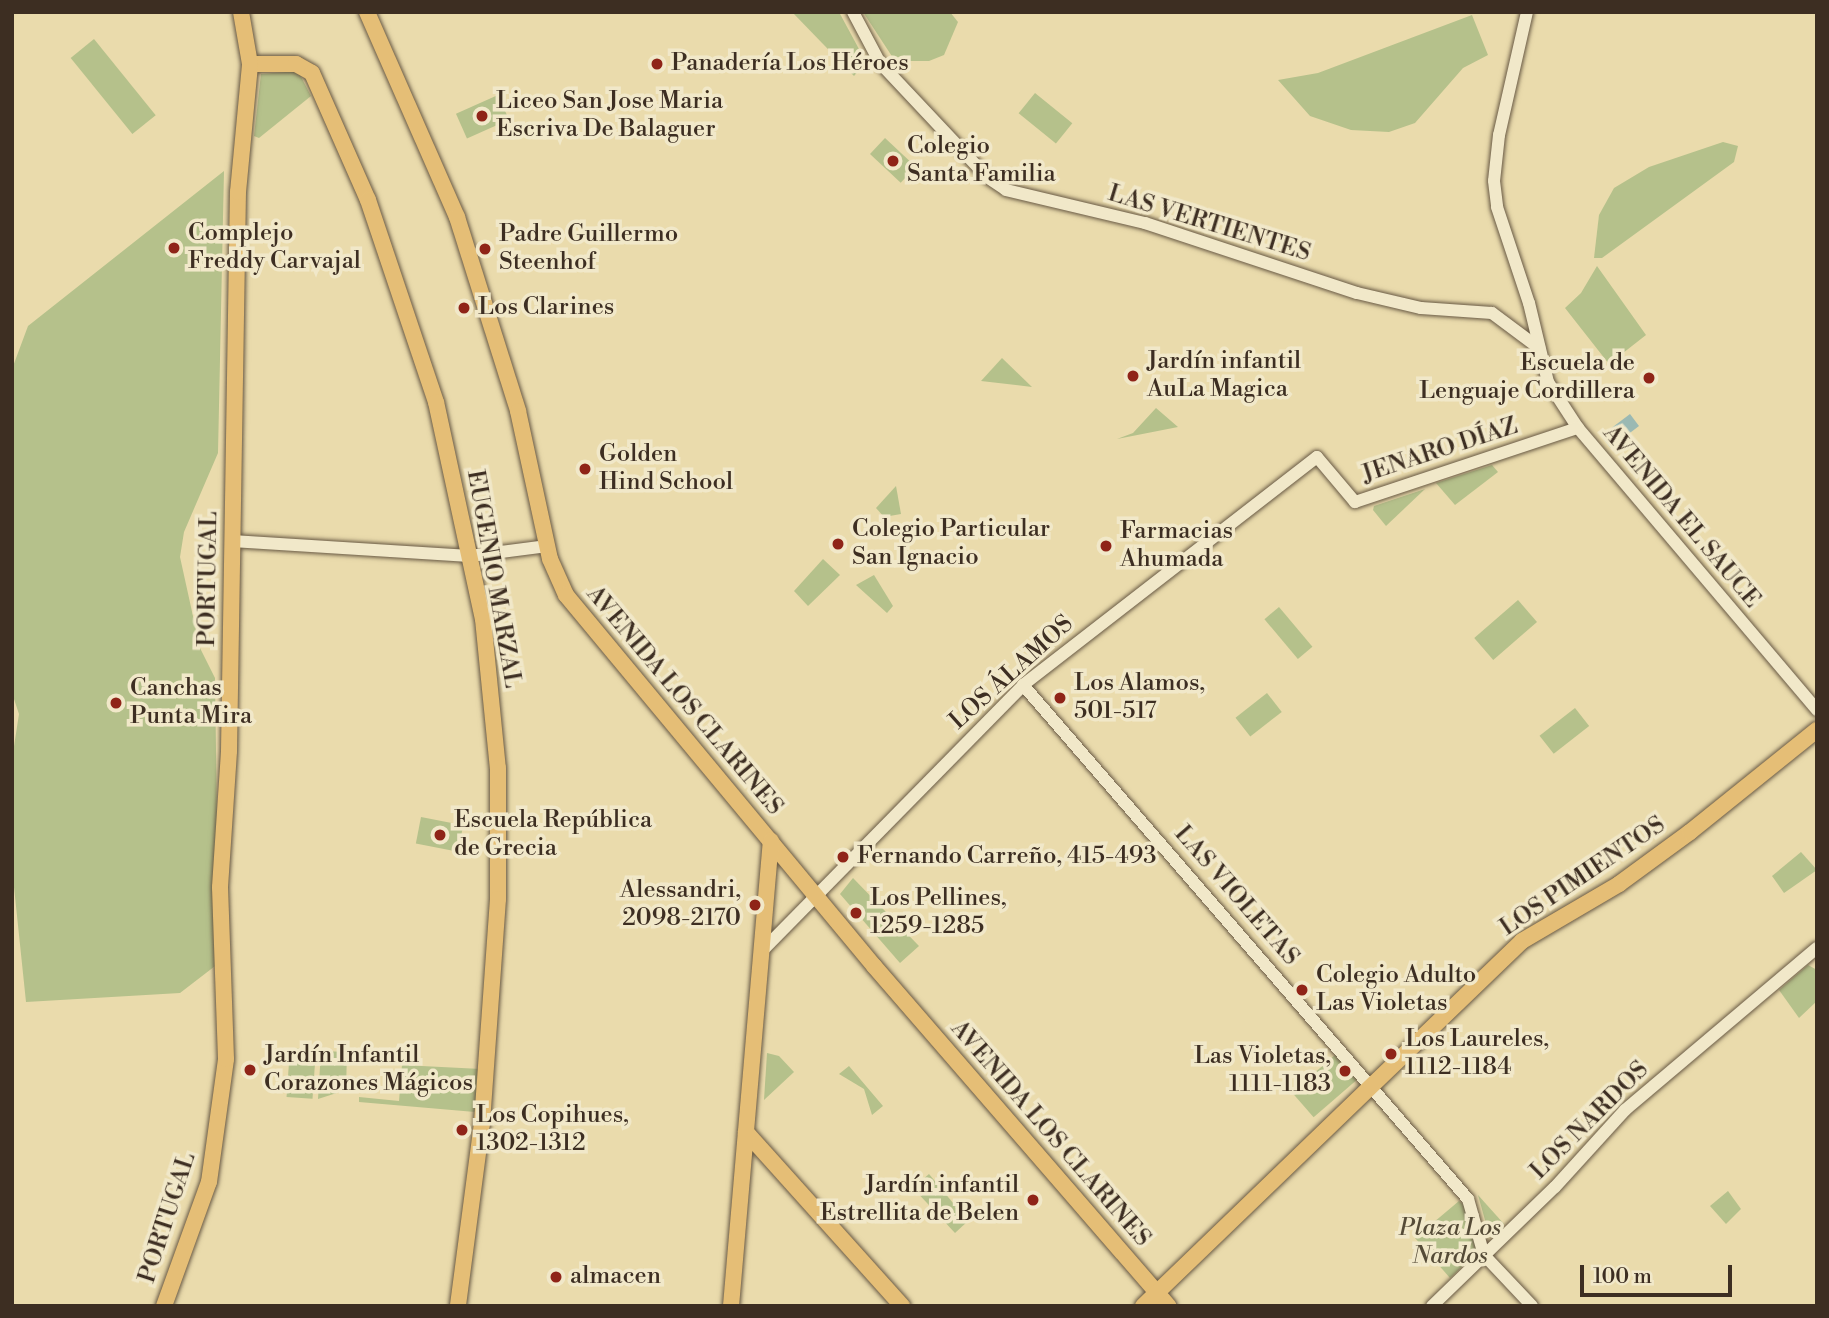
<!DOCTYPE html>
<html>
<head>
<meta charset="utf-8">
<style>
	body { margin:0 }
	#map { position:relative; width:1829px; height:1318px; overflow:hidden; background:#eadbac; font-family:"Libre Bodoni",serif }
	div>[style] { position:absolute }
	.green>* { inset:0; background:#b5c18b; transform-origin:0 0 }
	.water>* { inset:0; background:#9bb9b3; transform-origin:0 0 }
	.roads { filter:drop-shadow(0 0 2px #685944) drop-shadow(0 0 2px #685944) }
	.minor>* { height:12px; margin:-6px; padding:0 6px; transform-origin:6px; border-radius:6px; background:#f1e8c9 }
	.major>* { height:16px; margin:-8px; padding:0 8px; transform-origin:8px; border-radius:8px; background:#e5be76 }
	.dots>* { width:19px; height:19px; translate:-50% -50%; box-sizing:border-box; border:4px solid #f1e8c9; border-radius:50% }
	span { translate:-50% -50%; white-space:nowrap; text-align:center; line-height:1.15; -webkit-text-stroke:7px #f1e8c9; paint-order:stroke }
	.poi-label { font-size:24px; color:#3d2e22 }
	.left { translate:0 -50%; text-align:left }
	.right { translate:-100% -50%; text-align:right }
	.street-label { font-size:24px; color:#3d2e22 }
	.park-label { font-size:24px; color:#554b37; font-style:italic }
	.frame { position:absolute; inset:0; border:14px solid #3d2e22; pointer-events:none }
	.scale { position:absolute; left:1580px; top:1265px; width:152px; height:32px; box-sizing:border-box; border:4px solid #3d2e22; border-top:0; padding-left:9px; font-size:21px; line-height:24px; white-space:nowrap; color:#3d2e22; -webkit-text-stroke:5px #f1e8c9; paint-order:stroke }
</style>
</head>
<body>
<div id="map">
	<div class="green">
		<i style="clip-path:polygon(792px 12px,839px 12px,866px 62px,854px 76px)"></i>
		<i style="clip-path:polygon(863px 12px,950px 12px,958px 22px,944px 55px,929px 61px,895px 61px)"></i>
		<i style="clip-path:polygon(1472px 15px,1488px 55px,1463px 68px,1415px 123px,1389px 132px,1351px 130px,1310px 116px,1278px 80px,1318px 73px)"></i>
		<i style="left:94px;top:39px;width:98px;height:30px;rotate:51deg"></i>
		<i style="clip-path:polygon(298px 71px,311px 96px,259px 138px,254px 136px,261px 74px)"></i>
		<i style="left:1035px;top:93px;width:48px;height:26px;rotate:39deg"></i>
		<i style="left:498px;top:95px;width:27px;height:46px;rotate:66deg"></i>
		<i style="left:885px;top:138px;width:42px;height:22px;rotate:43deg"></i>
		<i style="clip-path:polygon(1723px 142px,1738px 146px,1734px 162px,1602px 258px,1594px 258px,1599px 215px,1614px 188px,1649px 167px)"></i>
		<i style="clip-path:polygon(224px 171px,218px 453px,184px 532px,180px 557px,200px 648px,215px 678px,219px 963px,180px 993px,26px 1002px,12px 868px,12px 759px,19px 714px,12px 693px,12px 369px,28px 326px)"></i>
		<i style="clip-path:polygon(1597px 266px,1646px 335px,1609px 364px,1565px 308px,1581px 293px)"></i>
		<i style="clip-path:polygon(1002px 358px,1032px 387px,981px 381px)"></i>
		<i style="clip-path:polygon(1156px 408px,1178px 427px,1117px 439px,1133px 433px)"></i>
		<i style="clip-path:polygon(1492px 465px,1498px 472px,1455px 505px,1436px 483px)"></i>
		<i style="clip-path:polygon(896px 486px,901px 514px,884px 517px,876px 508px)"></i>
		<i style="clip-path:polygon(1425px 489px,1386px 526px,1373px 510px,1374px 506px)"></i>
		<i style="clip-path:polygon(823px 559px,840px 575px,808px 606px,794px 591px)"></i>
		<i style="clip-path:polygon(874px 575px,893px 606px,887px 613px,856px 585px)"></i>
		<i style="left:1518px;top:600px;width:29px;height:58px;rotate:49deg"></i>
		<i style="left:1279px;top:607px;width:52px;height:19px;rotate:50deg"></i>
		<i style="left:1267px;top:693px;width:24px;height:40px;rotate:52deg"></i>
		<i style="left:1575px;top:708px;width:23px;height:45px;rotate:52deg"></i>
		<i style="left:421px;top:817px;width:43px;height:27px;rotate:11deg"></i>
		<i style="clip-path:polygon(1801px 852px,1817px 870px,1784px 893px,1772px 876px)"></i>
		<i style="clip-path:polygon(853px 878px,919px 946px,900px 963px,840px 894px)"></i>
		<i style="clip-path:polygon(1808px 965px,1817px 970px,1817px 1001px,1799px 1018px,1779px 990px)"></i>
		<i style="left:290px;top:1048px;width:26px;height:49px;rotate:4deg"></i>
		<i style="clip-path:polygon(321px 1051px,347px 1052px,346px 1090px,318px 1099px)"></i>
		<i style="clip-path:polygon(767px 1053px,779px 1056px,794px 1072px,764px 1100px)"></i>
		<i style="left:1335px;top:1055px;width:33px;height:57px;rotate:49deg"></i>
		<i style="clip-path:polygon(402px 1065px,481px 1069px,475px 1112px,359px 1102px,359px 1097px,399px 1101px)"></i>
		<i style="clip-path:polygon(849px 1066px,883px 1106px,872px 1115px,864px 1089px,839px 1074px)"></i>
		<i style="clip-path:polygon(929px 1174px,968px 1221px,955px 1233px,913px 1188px)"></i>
		<i style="clip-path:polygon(1728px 1191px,1741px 1209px,1726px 1224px,1710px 1206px)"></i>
		<i style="clip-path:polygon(1478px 1195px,1504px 1224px,1490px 1238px)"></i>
		<i style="clip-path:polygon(1459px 1201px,1469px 1210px,1477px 1253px,1450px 1278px,1415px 1238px)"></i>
	</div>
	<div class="water">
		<i style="left:1630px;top:414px;width:15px;height:36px;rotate:53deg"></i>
	</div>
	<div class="roads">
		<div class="minor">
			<i style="left:853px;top:12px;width:58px;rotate:62.1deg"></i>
			<i style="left:880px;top:63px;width:156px;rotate:46.8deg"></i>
			<i style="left:987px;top:177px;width:23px;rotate:34deg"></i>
			<i style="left:1006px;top:190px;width:143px;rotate:13.4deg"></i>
			<i style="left:1145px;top:223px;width:223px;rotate:18.3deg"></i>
			<i style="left:1357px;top:293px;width:66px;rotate:13.2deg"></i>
			<i style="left:1421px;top:308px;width:71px;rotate:4deg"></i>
			<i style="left:1492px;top:313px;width:59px;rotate:36.7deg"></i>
			<i style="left:1527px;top:12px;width:126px;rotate:102.8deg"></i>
			<i style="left:1499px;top:135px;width:46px;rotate:96.2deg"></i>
			<i style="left:1494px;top:181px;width:26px;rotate:83deg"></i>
			<i style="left:1497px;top:207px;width:101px;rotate:71.6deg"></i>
			<i style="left:1529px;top:303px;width:81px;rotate:76.5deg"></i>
			<i style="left:1548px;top:382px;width:55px;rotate:56.9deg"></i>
			<i style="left:1578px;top:428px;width:370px;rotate:49.7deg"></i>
			<i style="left:232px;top:541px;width:238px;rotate:3.6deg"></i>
			<i style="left:470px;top:556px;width:78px;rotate:-7.4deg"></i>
			<i style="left:1023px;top:685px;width:680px;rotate:49.12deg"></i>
			<i style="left:1468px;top:1199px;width:58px;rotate:74.1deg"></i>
			<i style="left:1484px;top:1255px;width:70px;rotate:46.7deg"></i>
			<i style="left:762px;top:951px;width:373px;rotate:-45.5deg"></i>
			<i style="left:1023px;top:685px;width:372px;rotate:-37.8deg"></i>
			<i style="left:1317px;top:457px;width:59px;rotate:49.8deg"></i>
			<i style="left:1355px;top:502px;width:235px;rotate:-18.4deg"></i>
			<i style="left:1432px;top:1306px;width:171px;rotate:-44.1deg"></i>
			<i style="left:1555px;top:1187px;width:104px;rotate:-47.7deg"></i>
			<i style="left:1625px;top:1110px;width:251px;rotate:-40.2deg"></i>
		</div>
		<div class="major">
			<i style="left:367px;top:12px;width:224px;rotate:66.3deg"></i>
			<i style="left:457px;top:217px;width:203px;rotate:72.5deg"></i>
			<i style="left:518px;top:411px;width:151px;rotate:77.8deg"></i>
			<i style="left:550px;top:559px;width:39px;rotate:66deg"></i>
			<i style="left:566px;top:595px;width:482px;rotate:50.3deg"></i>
			<i style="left:874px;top:966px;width:450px;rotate:49.1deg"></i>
			<i style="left:250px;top:64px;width:46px"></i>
			<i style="left:296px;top:64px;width:18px;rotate:29deg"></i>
			<i style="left:312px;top:73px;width:139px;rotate:66.2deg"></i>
			<i style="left:368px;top:200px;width:213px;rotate:71.4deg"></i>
			<i style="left:436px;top:402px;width:222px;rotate:77.8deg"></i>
			<i style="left:483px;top:619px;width:150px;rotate:84.3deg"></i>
			<i style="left:498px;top:768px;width:131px;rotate:90deg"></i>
			<i style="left:498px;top:899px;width:225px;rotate:94.1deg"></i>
			<i style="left:482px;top:1123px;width:185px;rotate:97.5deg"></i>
			<i style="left:746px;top:1132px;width:234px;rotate:48.1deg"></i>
			<i style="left:164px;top:1306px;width:132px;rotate:-70.1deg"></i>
			<i style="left:209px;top:1182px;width:124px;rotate:-82.1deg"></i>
			<i style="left:226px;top:1059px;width:172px;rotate:-92deg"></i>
			<i style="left:220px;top:887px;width:136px;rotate:-86.2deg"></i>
			<i style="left:229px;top:751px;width:559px;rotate:-89.08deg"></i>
			<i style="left:238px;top:192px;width:129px;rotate:-84.6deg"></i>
			<i style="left:250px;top:64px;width:53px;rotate:-99.8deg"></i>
			<i style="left:731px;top:1306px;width:467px;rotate:-85.1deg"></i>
			<i style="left:1143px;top:1306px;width:526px;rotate:-43.92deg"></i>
			<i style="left:1522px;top:941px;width:113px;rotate:-30.4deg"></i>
			<i style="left:1619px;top:884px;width:88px;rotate:-36.2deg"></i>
			<i style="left:1690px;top:832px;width:163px;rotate:-38.8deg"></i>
		</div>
	</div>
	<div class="dots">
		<i style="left:657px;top:64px;background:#8f2418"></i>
		<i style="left:482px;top:116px;background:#8f2418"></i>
		<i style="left:893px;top:161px;background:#8f2418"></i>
		<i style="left:174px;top:248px;background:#8f2418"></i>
		<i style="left:485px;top:249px;background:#8f2418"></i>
		<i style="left:464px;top:308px;background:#8f2418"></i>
		<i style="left:1133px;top:376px;background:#8f2418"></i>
		<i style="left:1649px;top:378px;background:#8f2418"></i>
		<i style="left:585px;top:469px;background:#8f2418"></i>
		<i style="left:838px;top:544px;background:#8f2418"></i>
		<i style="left:1106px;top:546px;background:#8f2418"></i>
		<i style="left:1060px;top:698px;background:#8f2418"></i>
		<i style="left:116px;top:703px;background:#8f2418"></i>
		<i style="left:440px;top:835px;background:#8f2418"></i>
		<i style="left:843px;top:857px;background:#8f2418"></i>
		<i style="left:755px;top:905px;background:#8f2418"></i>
		<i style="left:856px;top:913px;background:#8f2418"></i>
		<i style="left:1302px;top:990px;background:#8f2418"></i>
		<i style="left:1391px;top:1054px;background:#8f2418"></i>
		<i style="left:250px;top:1070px;background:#8f2418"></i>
		<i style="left:1345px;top:1071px;background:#8f2418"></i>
		<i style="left:462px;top:1130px;background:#8f2418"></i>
		<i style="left:1033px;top:1200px;background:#8f2418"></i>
		<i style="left:556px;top:1277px;background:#8f2418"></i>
	</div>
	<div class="poi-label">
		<span class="left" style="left:671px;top:64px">Panadería Los Héroes</span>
		<span class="left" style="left:496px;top:116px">Liceo San Jose Maria<br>Escriva De Balaguer</span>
		<span class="left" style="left:907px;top:161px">Colegio<br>Santa Familia</span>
		<span class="left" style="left:188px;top:248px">Complejo<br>Freddy Carvajal</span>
		<span class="left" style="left:499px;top:249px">Padre Guillermo<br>Steenhof</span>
		<span class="left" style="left:478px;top:308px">Los Clarines</span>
		<span class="left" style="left:1147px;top:376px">Jardín infantil<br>AuLa Magica</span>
		<span class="right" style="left:1635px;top:378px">Escuela de<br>Lenguaje Cordillera</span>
		<span class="left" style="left:599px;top:469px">Golden<br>Hind School</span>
		<span class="left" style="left:852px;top:544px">Colegio Particular<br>San Ignacio</span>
		<span class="left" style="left:1120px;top:546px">Farmacias<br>Ahumada</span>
		<span class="left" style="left:1074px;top:698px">Los Alamos,<br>501-517</span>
		<span class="left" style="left:130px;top:703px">Canchas<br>Punta Mira</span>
		<span class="left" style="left:454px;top:835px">Escuela República<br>de Grecia</span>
		<span class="left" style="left:857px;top:857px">Fernando Carreño, 415-493</span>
		<span class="right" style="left:741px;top:905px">Alessandri,<br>2098-2170</span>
		<span class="left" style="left:870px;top:913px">Los Pellines,<br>1259-1285</span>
		<span class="left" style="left:1316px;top:990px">Colegio Adulto<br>Las Violetas</span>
		<span class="left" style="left:1405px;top:1054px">Los Laureles,<br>1112-1184</span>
		<span class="left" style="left:264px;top:1070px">Jardín Infantil<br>Corazones Mágicos</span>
		<span class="right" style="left:1331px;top:1071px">Las Violetas,<br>1111-1183</span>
		<span class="left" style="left:476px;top:1130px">Los Copihues,<br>1302-1312</span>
		<span class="right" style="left:1019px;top:1200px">Jardín infantil<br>Estrellita de Belen</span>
		<span class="left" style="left:570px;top:1277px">almacen</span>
	</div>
	<div class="street-label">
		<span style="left:1209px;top:224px;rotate:17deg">LAS VERTIENTES</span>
		<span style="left:1440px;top:451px;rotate:-18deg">JENARO DÍAZ</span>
		<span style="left:1681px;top:517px;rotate:50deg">AVENIDA EL SAUCE</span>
		<span style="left:209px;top:579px;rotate:-89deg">PORTUGAL</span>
		<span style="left:493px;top:579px;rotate:80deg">EUGENIO MARZAL</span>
		<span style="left:1012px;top:673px;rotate:-42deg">LOS ÁLAMOS</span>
		<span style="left:684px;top:701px;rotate:50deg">AVENIDA LOS CLARINES</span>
		<span style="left:1583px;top:877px;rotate:-34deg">LOS PIMIENTOS</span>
		<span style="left:1236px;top:896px;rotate:49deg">LAS VIOLETAS</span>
		<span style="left:1590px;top:1121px;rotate:-45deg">LOS NARDOS</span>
		<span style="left:1050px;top:1134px;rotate:49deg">AVENIDA LOS CLARINES</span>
		<span style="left:168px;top:1218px;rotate:-72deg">PORTUGAL</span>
	</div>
	<div class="park-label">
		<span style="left:1450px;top:1243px">Plaza Los<br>Nardos</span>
	</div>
	<div class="frame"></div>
	<div class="scale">100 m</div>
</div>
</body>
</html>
